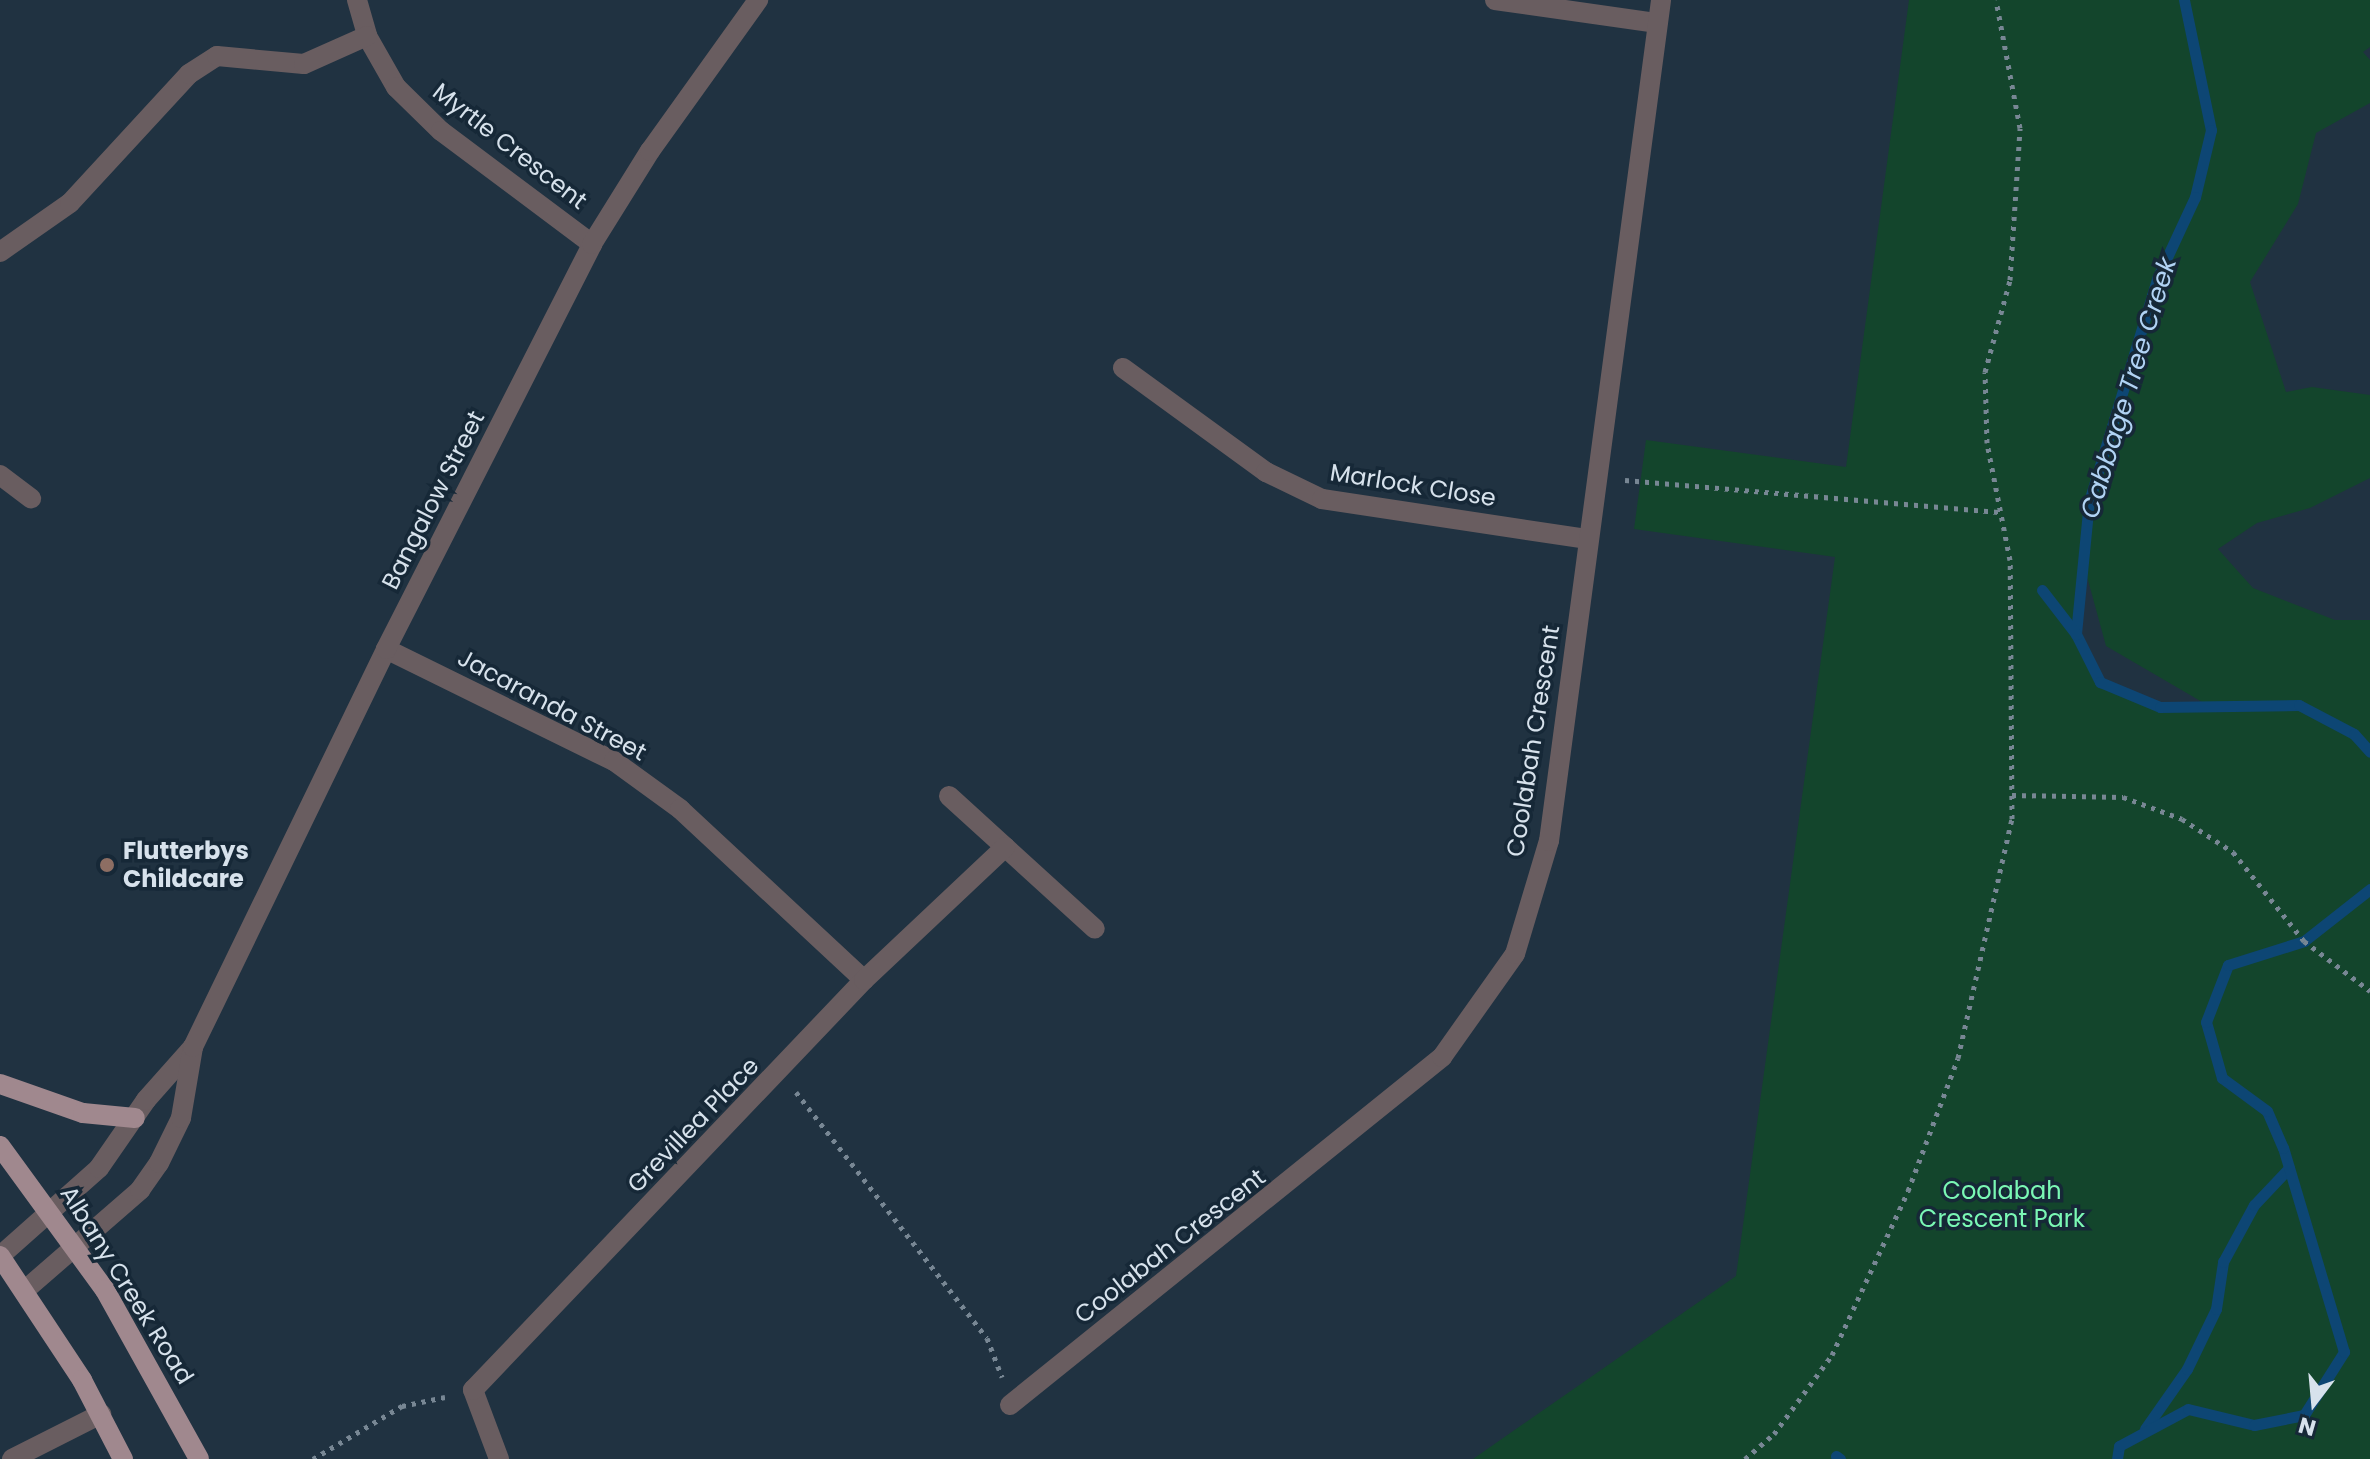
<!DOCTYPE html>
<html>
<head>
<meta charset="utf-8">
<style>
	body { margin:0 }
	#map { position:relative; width:2370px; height:1459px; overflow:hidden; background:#203241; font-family:Poppins,sans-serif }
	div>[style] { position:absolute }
	.green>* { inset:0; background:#13452c }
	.stream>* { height:11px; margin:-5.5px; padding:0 5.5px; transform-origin:5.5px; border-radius:5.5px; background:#0d4674 }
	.path>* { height:5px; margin-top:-2.5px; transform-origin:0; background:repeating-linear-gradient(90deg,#788794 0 4px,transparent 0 10px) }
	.minor>* { height:20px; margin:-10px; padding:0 10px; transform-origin:10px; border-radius:10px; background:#695d60 }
	.major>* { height:20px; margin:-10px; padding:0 10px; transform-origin:10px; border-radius:10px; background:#a0888e }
	.dots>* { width:22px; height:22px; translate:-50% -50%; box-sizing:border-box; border:4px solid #162837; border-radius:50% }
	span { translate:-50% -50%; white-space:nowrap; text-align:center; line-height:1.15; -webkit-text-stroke:7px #162837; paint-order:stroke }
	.street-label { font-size:24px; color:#d7e2ec }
	.poi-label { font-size:24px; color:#d7e2ec; font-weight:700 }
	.left { translate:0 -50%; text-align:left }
	.park-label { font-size:24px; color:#7af8b4 }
	.water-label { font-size:26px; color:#b1d3f4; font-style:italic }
	.north { position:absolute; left:2274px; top:1363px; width:80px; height:80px; -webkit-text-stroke:6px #162837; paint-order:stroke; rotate:196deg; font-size:22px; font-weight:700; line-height:32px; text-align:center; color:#d7e2ec }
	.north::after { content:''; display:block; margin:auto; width:28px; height:36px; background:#d7e2ec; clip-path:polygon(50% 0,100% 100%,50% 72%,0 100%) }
</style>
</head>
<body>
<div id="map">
	<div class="green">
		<i style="clip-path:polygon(evenodd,1909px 0,2370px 0,2370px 47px,2363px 52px,2370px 60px,2370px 103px,2316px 133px,2298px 204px,2250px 282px,2286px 392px,2312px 387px,2370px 395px,2370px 478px,2310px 508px,2257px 523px,2218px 549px,2253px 588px,2335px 620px,2370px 620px,2370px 1459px,1473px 1459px,1736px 1276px,1835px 557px,1634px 529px,1646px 440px,1846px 467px,1909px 0,2083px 562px,2106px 646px,2209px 706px,2160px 707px,2100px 682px,2076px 634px,2083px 562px)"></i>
	</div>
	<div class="stream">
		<i style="left:2184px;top:0;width:133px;rotate:78.3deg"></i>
		<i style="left:2211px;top:130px;width:69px;rotate:103.4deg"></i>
		<i style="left:2195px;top:197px;width:90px;rotate:114.9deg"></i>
		<i style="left:2157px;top:279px;width:232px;rotate:107deg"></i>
		<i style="left:2089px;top:501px;width:134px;rotate:95.6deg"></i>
		<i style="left:2076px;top:634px;width:54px;rotate:63.4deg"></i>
		<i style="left:2100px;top:682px;width:65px;rotate:22.6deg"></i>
		<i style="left:2160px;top:707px;width:139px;rotate:-0.8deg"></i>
		<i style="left:2299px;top:705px;width:62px;rotate:27.8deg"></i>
		<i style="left:2354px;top:734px;width:24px;rotate:48deg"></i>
		<i style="left:2042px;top:590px;width:56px;rotate:52.3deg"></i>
		<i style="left:2145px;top:1429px;width:73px;rotate:-55deg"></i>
		<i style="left:2187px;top:1369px;width:67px;rotate:-64.2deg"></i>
		<i style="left:2216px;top:1309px;width:48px;rotate:-81.5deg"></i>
		<i style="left:2223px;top:1262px;width:65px;rotate:-61.5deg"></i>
		<i style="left:2254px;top:1205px;width:51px;rotate:-46.6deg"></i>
		<i style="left:1836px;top:1456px;width:5px;rotate:37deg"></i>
		<i style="left:2117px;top:1459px;width:13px;rotate:-81deg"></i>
		<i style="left:2119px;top:1446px;width:78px;rotate:-28.2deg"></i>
		<i style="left:2188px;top:1409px;width:68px;rotate:13.6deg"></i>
		<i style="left:2254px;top:1425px;width:51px;rotate:-11.3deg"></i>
		<i style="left:2304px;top:1415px;width:75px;rotate:-57.6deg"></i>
		<i style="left:2344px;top:1352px;width:213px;rotate:-106.6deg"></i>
		<i style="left:2283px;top:1148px;width:40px;rotate:-113.4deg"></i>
		<i style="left:2267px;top:1111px;width:56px;rotate:-143.7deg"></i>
		<i style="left:2222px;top:1078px;width:58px;rotate:-105.9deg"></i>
		<i style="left:2206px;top:1022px;width:61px;rotate:-68.9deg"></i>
		<i style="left:2228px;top:965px;width:80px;rotate:-17.5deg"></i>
		<i style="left:2304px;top:941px;width:84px;rotate:-38.2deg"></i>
	</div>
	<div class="path">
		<i style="left:1625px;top:480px;width:378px;rotate:4.9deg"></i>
		<i style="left:2012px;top:795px;width:111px;rotate:1deg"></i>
		<i style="left:2123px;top:797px;width:63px;rotate:20.4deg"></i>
		<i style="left:2182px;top:819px;width:61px;rotate:32.9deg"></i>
		<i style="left:2233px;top:852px;width:114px;rotate:51.4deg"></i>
		<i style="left:2304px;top:941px;width:83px;rotate:37.1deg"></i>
		<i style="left:796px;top:1092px;width:311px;rotate:52.2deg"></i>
		<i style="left:987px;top:1338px;width:42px;rotate:69deg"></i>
		<i style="left:313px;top:1459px;width:104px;rotate:-30.8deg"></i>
		<i style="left:402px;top:1406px;width:44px;rotate:-11.8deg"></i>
		<i style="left:1745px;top:1459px;width:38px;rotate:-41deg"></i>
		<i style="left:1774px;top:1434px;width:98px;rotate:-53.7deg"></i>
		<i style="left:1832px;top:1355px;width:181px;rotate:-65.1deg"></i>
		<i style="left:1908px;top:1191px;width:142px;rotate:-69.4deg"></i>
		<i style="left:1958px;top:1058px;width:245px;rotate:-77.3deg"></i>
		<i style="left:2012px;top:819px;width:259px;rotate:-90.4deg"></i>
		<i style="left:2010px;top:560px;width:119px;rotate:-101.1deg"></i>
		<i style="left:1987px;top:443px;width:71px;rotate:-91.6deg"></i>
		<i style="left:1985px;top:372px;width:95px;rotate:-74.8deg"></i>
		<i style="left:2010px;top:280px;width:152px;rotate:-86.2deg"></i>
		<i style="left:2020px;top:128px;width:130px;rotate:-100.6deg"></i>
	</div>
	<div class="minor">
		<i style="left:357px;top:0;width:37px;rotate:74deg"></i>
		<i style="left:367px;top:36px;width:59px;rotate:60.4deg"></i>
		<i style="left:396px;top:87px;width:63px;rotate:44.4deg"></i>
		<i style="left:441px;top:131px;width:189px;rotate:36.8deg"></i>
		<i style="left:1495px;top:0;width:164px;rotate:8.1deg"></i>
		<i style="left:0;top:252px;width:85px;rotate:-35deg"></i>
		<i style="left:70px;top:203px;width:176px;rotate:-47.3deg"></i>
		<i style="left:189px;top:74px;width:33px;rotate:-33deg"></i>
		<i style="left:217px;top:56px;width:87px;rotate:5.3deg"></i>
		<i style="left:304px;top:64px;width:69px;rotate:-24deg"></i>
		<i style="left:1123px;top:368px;width:177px;rotate:36deg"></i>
		<i style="left:1266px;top:472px;width:62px;rotate:25.7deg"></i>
		<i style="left:1322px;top:499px;width:269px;rotate:8.6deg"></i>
		<i style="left:0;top:475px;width:39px;rotate:37deg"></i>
		<i style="left:386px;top:649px;width:254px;rotate:26.2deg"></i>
		<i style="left:614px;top:761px;width:82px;rotate:36deg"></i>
		<i style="left:680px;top:809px;width:251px;rotate:42.9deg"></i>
		<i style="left:949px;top:796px;width:197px;rotate:42.3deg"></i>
		<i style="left:0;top:1256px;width:132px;rotate:-41.6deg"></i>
		<i style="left:99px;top:1168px;width:83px;rotate:-55.3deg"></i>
		<i style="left:146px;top:1100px;width:71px;rotate:-48.4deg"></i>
		<i style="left:24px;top:1291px;width:154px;rotate:-41deg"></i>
		<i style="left:140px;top:1190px;width:33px;rotate:-55deg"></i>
		<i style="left:159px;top:1163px;width:50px;rotate:-63.9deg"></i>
		<i style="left:181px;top:1118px;width:72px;rotate:-80.4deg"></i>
		<i style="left:193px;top:1047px;width:442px;rotate:-64.1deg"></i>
		<i style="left:386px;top:649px;width:454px;rotate:-63deg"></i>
		<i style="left:592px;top:244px;width:110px;rotate:-58.1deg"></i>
		<i style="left:650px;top:151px;width:186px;rotate:-54.4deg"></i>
		<i style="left:1010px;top:1405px;width:555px;rotate:-38.85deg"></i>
		<i style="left:1442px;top:1057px;width:126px;rotate:-54.7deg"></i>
		<i style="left:1515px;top:954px;width:118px;rotate:-73.3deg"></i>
		<i style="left:1549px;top:841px;width:848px;rotate:-82.41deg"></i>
		<i style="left:12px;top:1459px;width:100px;rotate:-26.8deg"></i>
		<i style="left:499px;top:1459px;width:74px;rotate:-110.6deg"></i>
		<i style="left:473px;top:1390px;width:567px;rotate:-46.36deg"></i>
		<i style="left:864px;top:980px;width:194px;rotate:-43.3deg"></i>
	</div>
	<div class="major">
		<i style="left:0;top:1084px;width:88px;rotate:19.3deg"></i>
		<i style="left:83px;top:1113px;width:52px;rotate:5.5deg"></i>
		<i style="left:0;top:1146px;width:178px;rotate:53.9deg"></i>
		<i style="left:105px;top:1290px;width:193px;rotate:60.9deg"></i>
		<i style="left:0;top:1256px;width:149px;rotate:56.5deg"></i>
		<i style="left:82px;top:1380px;width:89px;rotate:62.6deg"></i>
	</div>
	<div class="dots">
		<i style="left:107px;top:865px;background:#8d6e63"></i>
	</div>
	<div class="street-label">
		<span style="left:510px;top:146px;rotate:38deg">Myrtle Crescent</span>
		<span style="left:1413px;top:485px;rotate:9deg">Marlock Close</span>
		<span style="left:433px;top:500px;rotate:-63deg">Bangalow Street</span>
		<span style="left:552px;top:705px;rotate:28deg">Jacaranda Street</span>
		<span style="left:1533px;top:741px;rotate:-81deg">Coolabah Crescent</span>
		<span style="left:693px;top:1125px;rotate:-46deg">Grevillea Place</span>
		<span style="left:1170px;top:1246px;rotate:-38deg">Coolabah Crescent</span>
		<span style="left:127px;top:1285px;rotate:58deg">Albany Creek Road</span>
	</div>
	<div class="poi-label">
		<span class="left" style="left:123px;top:865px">Flutterbys<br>Childcare</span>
	</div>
	<div class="park-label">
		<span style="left:2002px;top:1205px">Coolabah<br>Crescent Park</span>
	</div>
	<div class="water-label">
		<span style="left:2129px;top:388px;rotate:-73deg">Cabbage Tree Creek</span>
	</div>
	<div class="north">N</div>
</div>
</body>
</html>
